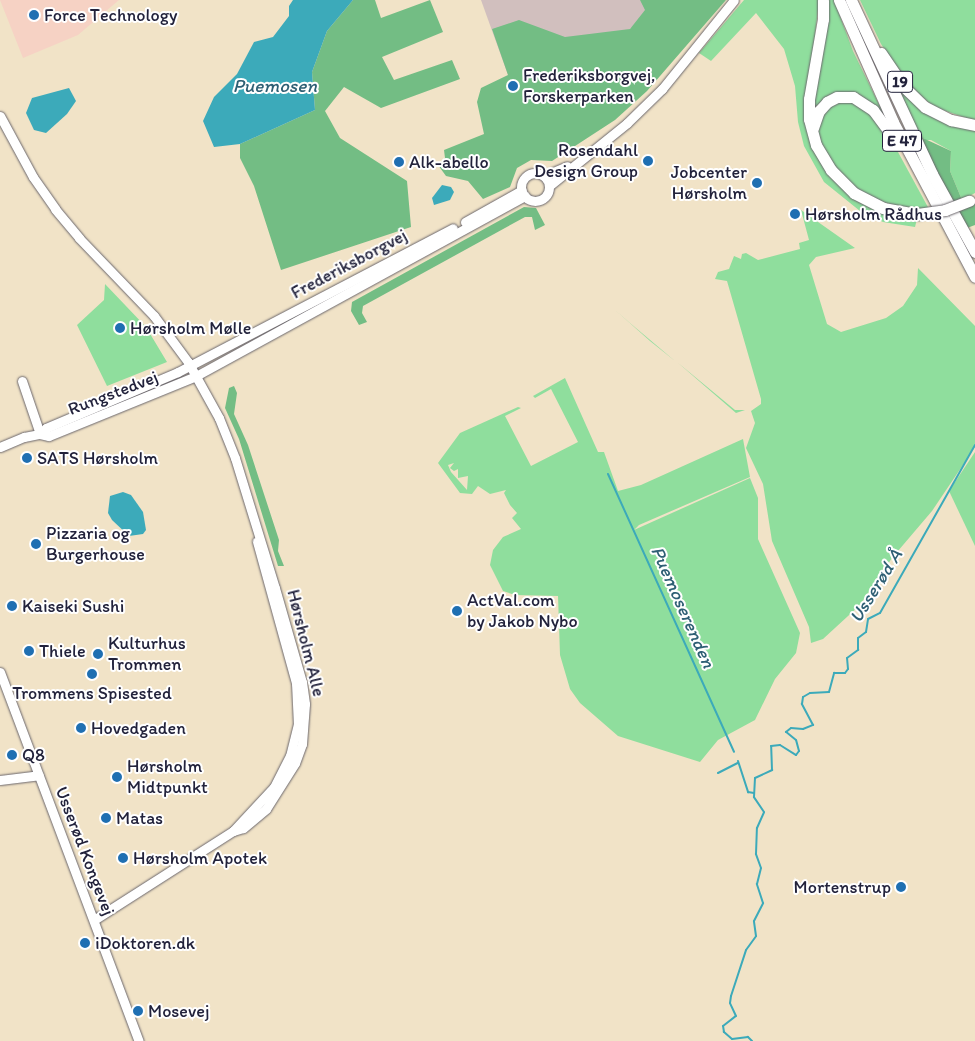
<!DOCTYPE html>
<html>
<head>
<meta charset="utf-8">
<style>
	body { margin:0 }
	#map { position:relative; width:975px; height:1041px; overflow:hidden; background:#f1e3c7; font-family:Itim,sans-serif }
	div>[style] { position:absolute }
	.built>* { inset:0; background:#f6d2c4 }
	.industrial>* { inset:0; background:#d1bfbe }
	.green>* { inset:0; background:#8fde9d }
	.forest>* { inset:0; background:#73bd84 }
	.water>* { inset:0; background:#3caaba }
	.stream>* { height:2px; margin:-1px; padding:0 1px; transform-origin:1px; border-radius:1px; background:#3caaba }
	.roads { filter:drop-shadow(0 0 1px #6a666c) drop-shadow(0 0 1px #6a666c) }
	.secondary>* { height:9px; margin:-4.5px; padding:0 4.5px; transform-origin:4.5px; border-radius:4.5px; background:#fff }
	.secondary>.ring { margin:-4.5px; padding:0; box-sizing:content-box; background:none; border:9px solid #fff; border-radius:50% }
	.highway>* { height:11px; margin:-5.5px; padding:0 5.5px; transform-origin:5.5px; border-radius:5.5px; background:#fff }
	.bridges { filter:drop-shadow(0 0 1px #6a666c) drop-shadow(0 0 1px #6a666c) }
	.highway-bridge>* { height:11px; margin:-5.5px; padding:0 5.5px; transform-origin:5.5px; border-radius:5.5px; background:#fff }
	.dots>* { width:14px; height:14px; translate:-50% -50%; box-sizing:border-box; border:2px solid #fff; border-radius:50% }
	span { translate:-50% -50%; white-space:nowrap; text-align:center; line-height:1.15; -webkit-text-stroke:4px #fff; paint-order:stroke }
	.shield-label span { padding:1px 4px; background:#fff; border:1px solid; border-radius:4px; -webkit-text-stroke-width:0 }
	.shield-label { font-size:16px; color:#22223b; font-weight:700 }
	.poi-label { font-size:18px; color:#22223b }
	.left { translate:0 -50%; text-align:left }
	.right { translate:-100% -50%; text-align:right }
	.street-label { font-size:18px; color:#22223b }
	.water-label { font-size:19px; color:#2e5f74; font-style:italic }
</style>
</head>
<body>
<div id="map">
	<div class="built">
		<i style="clip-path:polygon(0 0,119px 0,78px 35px,23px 58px)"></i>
	</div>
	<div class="industrial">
		<i style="clip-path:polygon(481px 0,669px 0,630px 29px,508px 75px)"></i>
	</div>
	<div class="green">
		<i style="clip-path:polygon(744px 0,819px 0,813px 54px,815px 153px,830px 177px,853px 198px,878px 212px,917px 219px,915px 227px,883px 222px,860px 211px,824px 182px,804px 146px,798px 122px,795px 86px,784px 49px,756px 13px,711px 61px,699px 53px)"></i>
		<i style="clip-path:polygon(827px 0,834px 0,853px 51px,892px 131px,873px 105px,856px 93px,842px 92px,812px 108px)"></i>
		<i style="clip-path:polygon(860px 0,975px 0,975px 121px,934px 107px,909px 86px,881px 44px)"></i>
		<i style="clip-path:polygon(888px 72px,908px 97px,975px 129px,975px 193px,962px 200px,950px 171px,951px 151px,931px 140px,921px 140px)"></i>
		<i style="clip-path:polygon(842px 100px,863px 105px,892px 141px,929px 209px,910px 209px,871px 199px,846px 182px,824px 152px,818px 132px,824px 109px)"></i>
		<i style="clip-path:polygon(801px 210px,855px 248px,816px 257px,809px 265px,827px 324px,841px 332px,886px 318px,903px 306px,917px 285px,918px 268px,975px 326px,975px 447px,932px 511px,892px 558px,860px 605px,823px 639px,811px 643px,809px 627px,772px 541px,763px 484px,746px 448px,755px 423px,751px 411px,761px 404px,761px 399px,727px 281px,715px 279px,718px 272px,729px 269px,734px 256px,741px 259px,742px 254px,746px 253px,758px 260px,800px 249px,799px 243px,809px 240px)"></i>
		<i style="clip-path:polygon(105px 284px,146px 327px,167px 362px,107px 386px,77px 325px,104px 300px)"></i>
		<i style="clip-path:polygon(614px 309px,630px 323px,675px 361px,650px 341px)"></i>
		<i style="clip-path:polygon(677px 362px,735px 410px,745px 410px,736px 413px)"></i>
		<i style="clip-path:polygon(evenodd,565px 378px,598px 452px,604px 452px,618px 491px,641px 485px,743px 439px,750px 477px,639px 525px,634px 530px,750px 478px,758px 498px,758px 539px,800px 633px,796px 653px,775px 679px,755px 720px,718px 740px,700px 762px,618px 736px,580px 703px,570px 689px,560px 655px,558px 596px,515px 595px,503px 591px,490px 565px,493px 550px,503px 537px,521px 529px,512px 518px,517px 513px,510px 505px,504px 493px,506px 490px,490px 494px,478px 486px,472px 494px,460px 493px,438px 463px,460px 433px,518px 407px,521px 408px,505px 416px,531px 466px,578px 442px,551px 389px,535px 398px,533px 396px,565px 378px,454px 463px,450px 468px,454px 471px,458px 469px,458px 478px,468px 476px,467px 490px,451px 472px,448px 465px,454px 463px)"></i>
		<i style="clip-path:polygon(975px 452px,975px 546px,949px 491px)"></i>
	</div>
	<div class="forest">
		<i style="clip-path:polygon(353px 0,375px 0,381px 18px,430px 0,443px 32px,382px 57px,394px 80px,452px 60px,460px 79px,381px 108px,344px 87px,325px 111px,340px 138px,407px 181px,411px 227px,281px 270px,254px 186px,240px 158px,240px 144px,315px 110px,312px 72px,327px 31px)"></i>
		<i style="clip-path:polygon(640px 0,726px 0,647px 91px,615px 120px,552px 161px,531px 160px,517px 168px,510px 187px,483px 199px,468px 181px,446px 176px,438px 165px,445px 158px,444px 150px,484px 134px,477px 102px,481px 88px,508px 75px,492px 29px,519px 20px,565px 37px,630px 29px,645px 10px)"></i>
		<i style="clip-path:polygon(925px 139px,951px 151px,950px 171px,962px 200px,952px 203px,921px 140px)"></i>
		<i style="clip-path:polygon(975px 204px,975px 225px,967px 228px,958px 212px)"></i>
		<i style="clip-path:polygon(524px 207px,536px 208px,545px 225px,535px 230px,532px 217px,525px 217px,363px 306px,362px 313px,367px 322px,359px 325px,351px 311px,352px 302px)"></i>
		<i style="clip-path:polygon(234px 386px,237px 393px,234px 414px,248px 445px,279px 540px,278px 551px,284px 566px,278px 566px,239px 439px,225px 408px,229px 388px)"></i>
	</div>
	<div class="water">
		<i style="clip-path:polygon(293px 0,353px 0,327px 31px,312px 72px,315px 110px,240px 144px,214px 147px,203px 121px,214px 97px,237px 74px,254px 42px,273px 37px,289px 16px,289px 6px)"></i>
		<i style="clip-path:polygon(69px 88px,76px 101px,67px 114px,46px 133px,34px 130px,26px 113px,32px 98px)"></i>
		<i style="clip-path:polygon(442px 185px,451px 187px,454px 192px,450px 200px,434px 205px,432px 198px)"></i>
		<i style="clip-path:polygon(123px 492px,131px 495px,143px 512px,146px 530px,143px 534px,129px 536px,112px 520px,108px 513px,110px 496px)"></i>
	</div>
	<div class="stream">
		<i style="left:608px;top:474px;width:305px;rotate:65.6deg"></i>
		<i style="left:738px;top:761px;width:33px;rotate:72deg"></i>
		<i style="left:748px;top:792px;width:6px;rotate:9deg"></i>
		<i style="left:718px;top:773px;width:22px;rotate:-27deg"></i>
		<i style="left:752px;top:1041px;width:6px;rotate:-135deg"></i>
		<i style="left:748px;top:1037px;width:16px;rotate:173deg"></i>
		<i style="left:732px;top:1039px;width:11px;rotate:-139deg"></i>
		<i style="left:724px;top:1032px;width:6px;rotate:-99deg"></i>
		<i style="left:723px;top:1026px;width:16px;rotate:-38deg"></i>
		<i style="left:736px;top:1016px;width:14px;rotate:-115deg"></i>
		<i style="left:730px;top:1003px;width:7px;rotate:-82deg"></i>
		<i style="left:731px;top:996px;width:48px;rotate:-71.9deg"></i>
		<i style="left:746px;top:950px;width:17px;rotate:-54deg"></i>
		<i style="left:756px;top:936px;width:15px;rotate:-98deg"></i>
		<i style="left:754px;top:921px;width:20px;rotate:-63deg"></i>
		<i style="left:763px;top:903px;width:20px;rotate:-108deg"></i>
		<i style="left:757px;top:884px;width:16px;rotate:-76deg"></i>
		<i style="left:761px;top:868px;width:15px;rotate:-110deg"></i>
		<i style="left:756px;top:854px;width:26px;rotate:-88deg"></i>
		<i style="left:757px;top:828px;width:17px;rotate:-66deg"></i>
		<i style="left:764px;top:812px;width:18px;rotate:-124deg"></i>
		<i style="left:754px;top:797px;width:19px;rotate:-87deg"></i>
		<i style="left:755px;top:778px;width:19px;rotate:-25deg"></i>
		<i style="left:772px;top:770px;width:24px;rotate:-92deg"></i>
		<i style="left:771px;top:746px;width:9px;rotate:-6deg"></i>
		<i style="left:780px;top:745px;width:19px;rotate:32deg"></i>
		<i style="left:796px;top:755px;width:5px;rotate:-53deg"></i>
		<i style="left:799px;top:751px;width:11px;rotate:-105deg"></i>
		<i style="left:796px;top:740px;width:13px;rotate:-141deg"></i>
		<i style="left:786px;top:732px;width:6px;rotate:-39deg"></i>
		<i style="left:791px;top:728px;width:12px;rotate:5deg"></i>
		<i style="left:803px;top:729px;width:11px;rotate:-22deg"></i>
		<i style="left:813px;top:725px;width:24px;rotate:-118deg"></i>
		<i style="left:802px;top:704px;width:7px;rotate:-82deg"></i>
		<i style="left:803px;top:697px;width:8px;rotate:-30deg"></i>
		<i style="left:810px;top:693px;width:19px;rotate:-3deg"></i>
		<i style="left:829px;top:692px;width:20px;rotate:-75deg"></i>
		<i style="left:834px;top:673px;width:11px"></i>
		<i style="left:845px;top:673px;width:5px;rotate:-53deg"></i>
		<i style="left:848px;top:669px;width:11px;rotate:-95deg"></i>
		<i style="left:847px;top:658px;width:14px;rotate:-36deg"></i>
		<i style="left:858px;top:650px;width:12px;rotate:-90deg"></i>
		<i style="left:858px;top:638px;width:10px;rotate:-37deg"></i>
		<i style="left:866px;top:632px;width:13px;rotate:-81deg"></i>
		<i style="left:868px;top:619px;width:13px;rotate:-27deg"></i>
		<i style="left:880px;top:613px;width:193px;rotate:-60.5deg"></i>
	</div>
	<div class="roads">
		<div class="secondary">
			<i style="left:0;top:116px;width:69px;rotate:61.6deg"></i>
			<i style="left:33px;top:177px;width:39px;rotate:55deg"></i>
			<i style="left:55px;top:209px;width:38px;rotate:50deg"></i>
			<i style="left:79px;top:238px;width:108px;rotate:46.1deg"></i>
			<i style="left:154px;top:316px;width:57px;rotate:53.5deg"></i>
			<i style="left:188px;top:362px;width:64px;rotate:61deg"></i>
			<i style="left:219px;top:418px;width:43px;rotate:68.2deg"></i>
			<i style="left:235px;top:458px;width:136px;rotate:72.9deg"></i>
			<i style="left:275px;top:588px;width:98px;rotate:74deg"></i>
			<i style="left:302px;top:682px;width:22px;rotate:82deg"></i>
			<i style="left:305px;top:704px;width:40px;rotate:94.3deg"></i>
			<i style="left:302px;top:744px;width:20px;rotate:110deg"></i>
			<i style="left:295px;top:763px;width:54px;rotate:122.2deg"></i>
			<i style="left:266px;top:809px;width:30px;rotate:140deg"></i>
			<i style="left:243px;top:828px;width:10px;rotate:163deg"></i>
			<i style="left:233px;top:831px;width:165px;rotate:147.4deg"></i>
			<i class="ring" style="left:521px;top:173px;width:19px;height:19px"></i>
			<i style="left:544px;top:176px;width:25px;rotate:-23deg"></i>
			<i style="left:549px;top:186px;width:100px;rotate:-38.9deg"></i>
			<i style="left:627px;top:123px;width:49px;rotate:-44.2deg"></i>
			<i style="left:662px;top:89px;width:114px;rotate:-51deg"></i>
			<i style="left:465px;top:222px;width:65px;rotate:-29.3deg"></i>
			<i style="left:22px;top:381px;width:56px;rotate:71.2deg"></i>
			<i style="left:40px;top:434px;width:8px;rotate:-45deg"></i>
			<i style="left:46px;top:428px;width:143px;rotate:-23deg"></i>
			<i style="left:178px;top:372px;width:310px;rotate:-27.6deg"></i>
			<i style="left:0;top:447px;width:26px;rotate:-23deg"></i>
			<i style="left:24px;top:437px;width:16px;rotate:-11deg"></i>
			<i style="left:40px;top:434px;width:9px;rotate:13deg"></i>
			<i style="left:49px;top:436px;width:159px;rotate:-22.2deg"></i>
			<i style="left:196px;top:376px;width:375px;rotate:-28.7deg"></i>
			<i style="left:0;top:672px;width:394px;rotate:69.4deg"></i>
			<i style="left:0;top:780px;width:39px;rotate:-7deg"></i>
			<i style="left:233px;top:831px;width:60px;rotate:-47deg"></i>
			<i style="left:274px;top:787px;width:35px;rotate:-63deg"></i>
			<i style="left:290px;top:756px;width:32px;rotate:-76deg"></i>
			<i style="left:298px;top:725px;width:42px;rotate:-92.7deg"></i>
			<i style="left:296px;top:683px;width:147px;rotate:-105.4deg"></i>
		</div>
		<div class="highway">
			<i style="left:823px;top:0;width:19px;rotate:90deg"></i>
			<i style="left:823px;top:19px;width:81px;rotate:99.9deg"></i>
			<i style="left:809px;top:99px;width:20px;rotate:90deg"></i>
			<i style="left:809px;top:119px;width:27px;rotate:75deg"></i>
			<i style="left:816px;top:145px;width:29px;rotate:59deg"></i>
			<i style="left:831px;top:170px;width:33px;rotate:45deg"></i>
			<i style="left:854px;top:193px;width:33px;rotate:27deg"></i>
			<i style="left:883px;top:208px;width:35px;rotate:10deg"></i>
			<i style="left:839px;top:0;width:133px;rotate:66.1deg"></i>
			<i style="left:893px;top:122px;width:175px;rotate:62.1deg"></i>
			<i style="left:851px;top:0;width:192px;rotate:65deg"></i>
			<i style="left:932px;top:174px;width:89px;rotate:61.1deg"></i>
			<i style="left:881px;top:53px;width:41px;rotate:55.9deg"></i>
			<i style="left:904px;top:87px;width:29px;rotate:44deg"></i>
			<i style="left:925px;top:107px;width:29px;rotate:27deg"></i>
			<i style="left:951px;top:120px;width:25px;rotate:12deg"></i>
			<i style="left:813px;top:128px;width:18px;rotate:-71deg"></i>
			<i style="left:819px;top:111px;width:12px;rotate:-48deg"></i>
			<i style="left:827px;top:102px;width:11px;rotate:-27deg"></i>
			<i style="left:837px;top:97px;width:16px"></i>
			<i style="left:853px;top:97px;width:24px;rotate:33deg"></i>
			<i style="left:873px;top:110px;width:42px;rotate:53.7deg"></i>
		</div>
	</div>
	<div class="bridges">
		<div class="highway-bridge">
			<i style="left:917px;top:214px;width:28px;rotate:-8deg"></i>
			<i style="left:945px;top:210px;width:26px;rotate:-21deg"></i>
		</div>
	</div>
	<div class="dots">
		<i style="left:34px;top:15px;background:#1f6fb2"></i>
		<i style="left:513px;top:86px;background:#1f6fb2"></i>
		<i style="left:648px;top:161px;background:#1f6fb2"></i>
		<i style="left:399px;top:162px;background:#1f6fb2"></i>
		<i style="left:757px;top:183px;background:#1f6fb2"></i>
		<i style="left:795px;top:214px;background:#1f6fb2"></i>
		<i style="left:120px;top:328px;background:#1f6fb2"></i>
		<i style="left:27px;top:458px;background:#1f6fb2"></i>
		<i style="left:36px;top:544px;background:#1f6fb2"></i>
		<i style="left:12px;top:606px;background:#1f6fb2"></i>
		<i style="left:457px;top:611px;background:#1f6fb2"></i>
		<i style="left:29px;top:651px;background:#1f6fb2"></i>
		<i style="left:98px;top:654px;background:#1f6fb2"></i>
		<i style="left:92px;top:674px;background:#1f6fb2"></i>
		<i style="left:81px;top:728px;background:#1f6fb2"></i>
		<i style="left:12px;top:755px;background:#1f6fb2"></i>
		<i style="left:117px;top:777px;background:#1f6fb2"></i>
		<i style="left:106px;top:818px;background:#1f6fb2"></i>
		<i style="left:123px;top:858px;background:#1f6fb2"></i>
		<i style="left:901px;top:887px;background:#1f6fb2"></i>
		<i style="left:85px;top:943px;background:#1f6fb2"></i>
		<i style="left:138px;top:1011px;background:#1f6fb2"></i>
	</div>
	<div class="shield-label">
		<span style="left:900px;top:82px">19</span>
		<span style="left:902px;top:141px">E 47</span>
	</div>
	<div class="poi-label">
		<span class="left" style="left:44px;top:15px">Force Technology</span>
		<span class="left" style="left:523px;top:86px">Frederiksborgvej,<br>Forskerparken</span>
		<span class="right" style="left:638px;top:161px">Rosendahl<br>Design Group</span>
		<span class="left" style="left:409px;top:162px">Alk-abello</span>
		<span class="right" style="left:747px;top:183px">Jobcenter<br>Hørsholm</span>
		<span class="left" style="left:805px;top:214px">Hørsholm Rådhus</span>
		<span class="left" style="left:130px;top:328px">Hørsholm Mølle</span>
		<span class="left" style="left:37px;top:458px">SATS Hørsholm</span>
		<span class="left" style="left:46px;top:544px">Pizzaria og<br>Burgerhouse</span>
		<span class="left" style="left:467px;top:611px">ActVal.com<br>by Jakob Nybo</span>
		<span class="left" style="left:22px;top:606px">Kaiseki Sushi</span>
		<span class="left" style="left:108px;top:654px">Kulturhus<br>Trommen</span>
		<span class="left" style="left:39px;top:651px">Thiele</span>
		<span style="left:92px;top:693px">Trommens Spisested</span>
		<span class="left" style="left:91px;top:728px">Hovedgaden</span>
		<span class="left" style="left:22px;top:755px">Q8</span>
		<span class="left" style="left:127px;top:777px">Hørsholm<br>Midtpunkt</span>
		<span class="left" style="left:116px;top:818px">Matas</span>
		<span class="left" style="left:133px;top:858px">Hørsholm Apotek</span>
		<span class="right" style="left:891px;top:887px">Mortenstrup</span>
		<span class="left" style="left:95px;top:943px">iDoktoren.dk</span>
		<span class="left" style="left:148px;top:1011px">Mosevej</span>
	</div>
	<div class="street-label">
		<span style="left:349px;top:264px;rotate:-28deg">Frederiksborgvej</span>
		<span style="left:113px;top:393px;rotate:-21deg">Rungstedvej</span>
		<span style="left:306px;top:643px;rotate:76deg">Hørsholm Alle</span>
		<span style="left:85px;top:851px;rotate:69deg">Usserød Kongevej</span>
	</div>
	<div class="water-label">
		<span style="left:275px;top:86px">Puemosen</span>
		<span style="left:876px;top:586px;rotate:-58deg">Usserød Å</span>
		<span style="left:683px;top:607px;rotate:66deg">Puemoserenden</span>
	</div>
</div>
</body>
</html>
